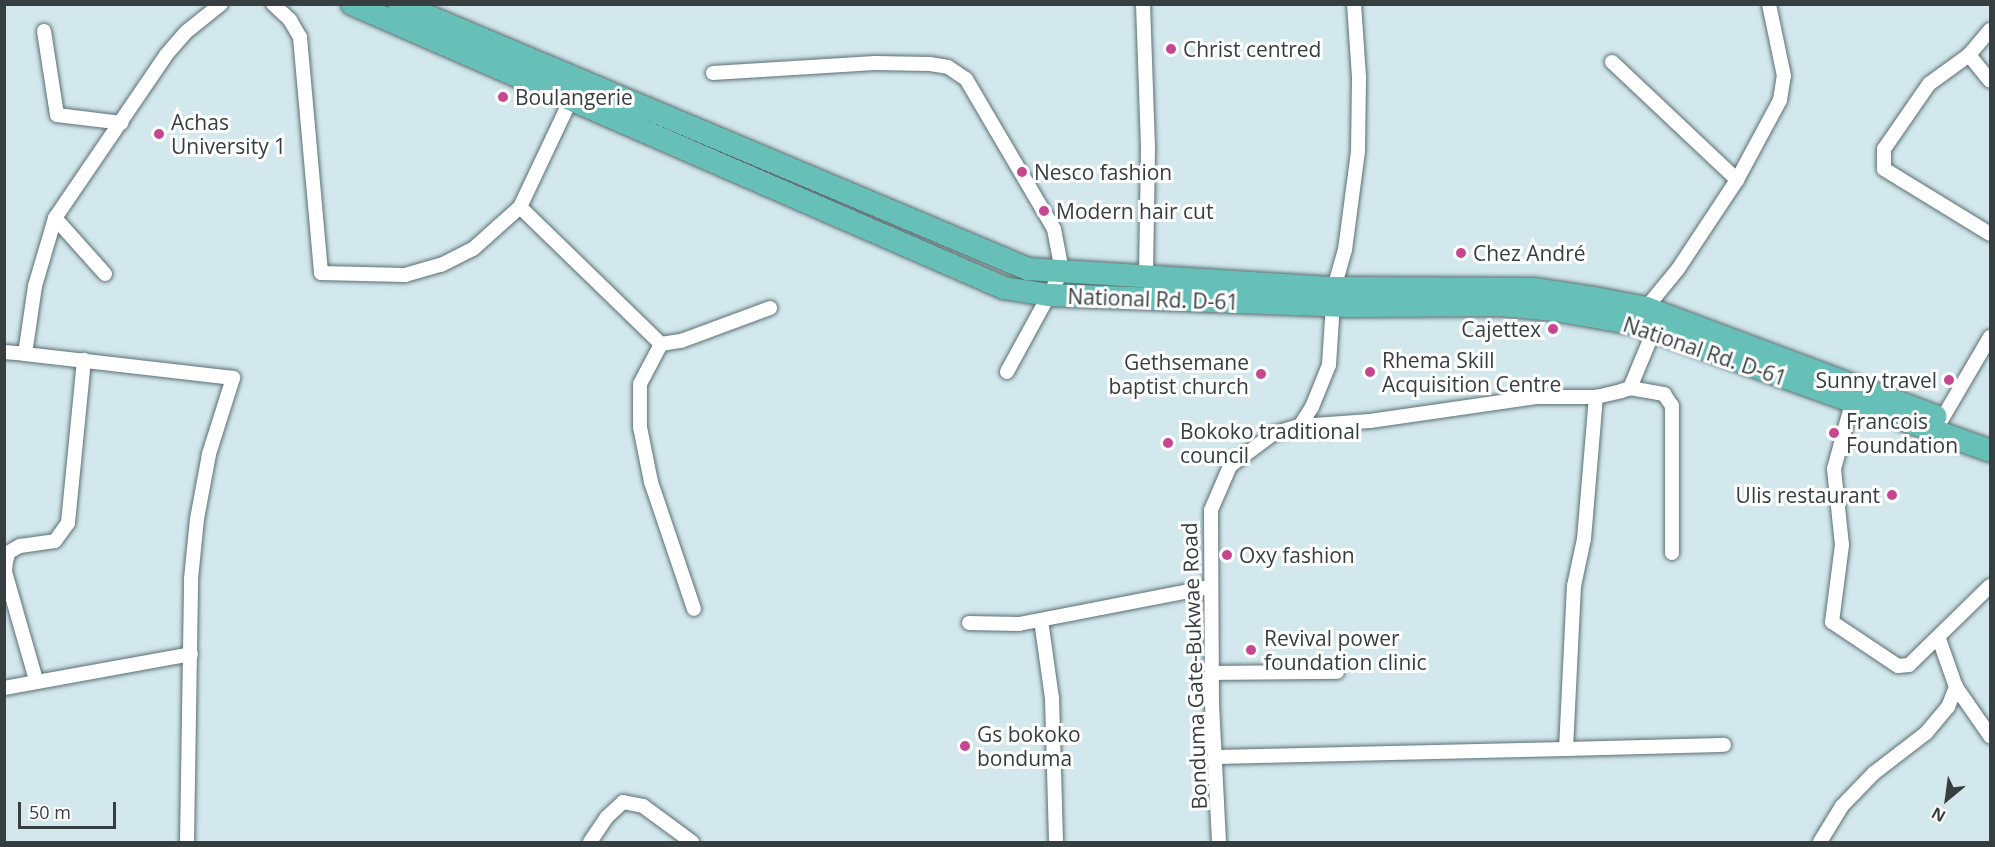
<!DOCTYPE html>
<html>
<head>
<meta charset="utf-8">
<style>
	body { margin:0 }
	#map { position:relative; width:1995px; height:847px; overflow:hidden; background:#d2e8ed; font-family:"Open Sans",sans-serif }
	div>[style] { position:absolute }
	.roads { filter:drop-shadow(0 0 2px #5c6f73) drop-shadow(0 0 2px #5c6f73) }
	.minor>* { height:14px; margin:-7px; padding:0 7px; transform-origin:7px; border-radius:7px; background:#fff }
	.trunk>* { height:22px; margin:-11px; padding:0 11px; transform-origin:11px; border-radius:11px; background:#66c0b7 }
	.dots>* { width:16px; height:16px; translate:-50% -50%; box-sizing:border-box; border:3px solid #fff; border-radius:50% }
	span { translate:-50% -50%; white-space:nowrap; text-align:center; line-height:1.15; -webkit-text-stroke:6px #fff; paint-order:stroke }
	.poi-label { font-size:21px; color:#363e40 }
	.left { translate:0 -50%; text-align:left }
	.right { translate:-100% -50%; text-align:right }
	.street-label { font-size:21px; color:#363e40 }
	.frame { position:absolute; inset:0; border:6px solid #363e40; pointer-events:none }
	.north { position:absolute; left:1917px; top:769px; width:60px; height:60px; -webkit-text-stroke:4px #fff; paint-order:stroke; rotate:209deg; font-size:16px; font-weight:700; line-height:24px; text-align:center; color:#363e40 }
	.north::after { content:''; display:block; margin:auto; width:21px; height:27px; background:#363e40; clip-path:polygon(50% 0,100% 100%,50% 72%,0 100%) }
	.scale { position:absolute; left:18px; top:802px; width:98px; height:27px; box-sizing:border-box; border:3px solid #363e40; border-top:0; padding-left:8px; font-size:18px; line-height:21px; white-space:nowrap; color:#363e40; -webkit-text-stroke:4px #fff; paint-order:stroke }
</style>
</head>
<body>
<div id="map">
	<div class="roads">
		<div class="minor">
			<i style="left:273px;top:4px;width:23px;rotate:43deg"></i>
			<i style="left:290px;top:20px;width:20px;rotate:60deg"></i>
			<i style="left:300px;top:37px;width:237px;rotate:84.9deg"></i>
			<i style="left:321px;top:273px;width:84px;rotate:1.4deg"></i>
			<i style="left:405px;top:275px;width:37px;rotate:-16deg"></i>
			<i style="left:441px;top:265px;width:36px;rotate:-27deg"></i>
			<i style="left:473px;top:249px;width:63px;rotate:-41.8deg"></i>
			<i style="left:520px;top:207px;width:119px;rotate:-64.7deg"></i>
			<i style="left:1143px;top:4px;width:144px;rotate:88deg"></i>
			<i style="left:1148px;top:148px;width:128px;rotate:90.9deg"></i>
			<i style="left:1990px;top:30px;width:33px;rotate:130deg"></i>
			<i style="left:1969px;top:55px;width:33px;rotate:51deg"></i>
			<i style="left:44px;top:31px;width:85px;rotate:81.2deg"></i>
			<i style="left:57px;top:115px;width:65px;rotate:7deg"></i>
			<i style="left:1969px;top:55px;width:49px;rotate:144.1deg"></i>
			<i style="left:1929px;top:84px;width:79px;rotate:124.7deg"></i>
			<i style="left:1884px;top:149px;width:20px;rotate:90deg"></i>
			<i style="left:1884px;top:169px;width:124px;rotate:31.5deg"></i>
			<i style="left:1612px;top:62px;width:172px;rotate:43.3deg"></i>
			<i style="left:713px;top:73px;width:162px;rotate:-3.5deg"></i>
			<i style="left:875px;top:63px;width:55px;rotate:1deg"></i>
			<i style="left:930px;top:64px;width:18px;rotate:9deg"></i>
			<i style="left:948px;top:67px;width:22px;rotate:34deg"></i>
			<i style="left:966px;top:79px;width:174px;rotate:59.6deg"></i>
			<i style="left:1054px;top:229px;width:43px;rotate:79.2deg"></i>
			<i style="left:1062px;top:271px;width:115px;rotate:118.6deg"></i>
			<i style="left:520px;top:207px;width:197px;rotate:44.2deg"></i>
			<i style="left:661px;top:344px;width:20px;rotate:-9deg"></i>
			<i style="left:681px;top:341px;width:95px;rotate:-20.3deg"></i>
			<i style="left:55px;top:218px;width:75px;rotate:48.2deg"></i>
			<i style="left:1646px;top:308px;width:50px;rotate:-50.6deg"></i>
			<i style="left:1678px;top:269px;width:107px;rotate:-56.5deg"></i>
			<i style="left:1737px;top:180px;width:91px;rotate:-61.7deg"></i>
			<i style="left:1780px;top:100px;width:24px;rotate:-81deg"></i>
			<i style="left:1784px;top:76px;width:74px;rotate:-101.8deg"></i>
			<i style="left:661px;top:344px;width:45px;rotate:117.7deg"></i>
			<i style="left:640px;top:384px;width:43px;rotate:90deg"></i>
			<i style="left:640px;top:427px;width:56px;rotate:78.7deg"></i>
			<i style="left:651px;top:482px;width:134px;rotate:71.3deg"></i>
			<i style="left:4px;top:352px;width:21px;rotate:5deg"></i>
			<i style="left:1630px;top:388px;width:35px;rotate:10deg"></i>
			<i style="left:1664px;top:394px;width:14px;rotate:56deg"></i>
			<i style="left:1672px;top:406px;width:147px;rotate:90deg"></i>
			<i style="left:1852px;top:403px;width:68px;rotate:105.3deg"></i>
			<i style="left:1834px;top:469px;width:76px;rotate:84deg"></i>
			<i style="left:1842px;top:545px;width:78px;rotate:97.4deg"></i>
			<i style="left:1832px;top:622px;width:79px;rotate:33.7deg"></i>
			<i style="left:1898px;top:666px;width:11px;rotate:-5deg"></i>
			<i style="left:1909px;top:665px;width:113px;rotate:-44.3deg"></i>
			<i style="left:1942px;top:419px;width:95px;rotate:-59.7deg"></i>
			<i style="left:1300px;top:426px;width:70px;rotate:-4.1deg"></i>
			<i style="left:1370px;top:421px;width:168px;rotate:-8.2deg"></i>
			<i style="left:1536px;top:397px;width:60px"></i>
			<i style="left:1596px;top:397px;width:26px;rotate:-13deg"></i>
			<i style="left:1621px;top:391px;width:9px;rotate:-18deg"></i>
			<i style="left:1630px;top:388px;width:63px;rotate:-67.5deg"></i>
			<i style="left:1041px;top:620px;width:79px;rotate:82deg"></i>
			<i style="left:1052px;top:698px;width:144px;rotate:88.4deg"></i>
			<i style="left:969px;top:623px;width:50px;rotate:1.1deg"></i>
			<i style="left:1019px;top:624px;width:195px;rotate:-11deg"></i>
			<i style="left:1213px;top:673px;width:124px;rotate:-0.5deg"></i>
			<i style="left:36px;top:680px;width:112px;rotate:-106deg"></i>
			<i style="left:5px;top:572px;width:11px;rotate:-85deg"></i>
			<i style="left:6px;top:561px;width:9px;rotate:-72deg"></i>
			<i style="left:9px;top:552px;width:13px;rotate:-29deg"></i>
			<i style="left:20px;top:546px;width:35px;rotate:-8deg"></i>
			<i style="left:55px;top:541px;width:22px;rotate:-54deg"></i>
			<i style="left:68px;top:523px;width:164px;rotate:-84.4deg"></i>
			<i style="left:1956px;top:687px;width:60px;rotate:55.2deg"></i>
			<i style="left:4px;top:688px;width:190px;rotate:-10.3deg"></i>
			<i style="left:1566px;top:749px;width:158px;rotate:-1.5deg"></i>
			<i style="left:1216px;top:757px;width:350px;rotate:-1.3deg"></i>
			<i style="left:1566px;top:749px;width:163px;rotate:-87.2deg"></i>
			<i style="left:1574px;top:586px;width:48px;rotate:-78deg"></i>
			<i style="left:1584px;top:539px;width:143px;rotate:-85.2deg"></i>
			<i style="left:187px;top:842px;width:263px;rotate:-89.1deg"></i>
			<i style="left:191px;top:579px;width:60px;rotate:-84.3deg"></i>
			<i style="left:197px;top:519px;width:66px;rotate:-79.5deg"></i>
			<i style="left:209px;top:454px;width:80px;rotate:-72.5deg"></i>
			<i style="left:233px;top:378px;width:209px;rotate:-173.4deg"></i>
			<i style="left:25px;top:354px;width:69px;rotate:-81.6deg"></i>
			<i style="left:35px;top:286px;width:71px;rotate:-73.6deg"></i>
			<i style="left:55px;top:218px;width:197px;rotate:-55.7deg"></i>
			<i style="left:166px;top:55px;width:30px;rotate:-49deg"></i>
			<i style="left:186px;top:32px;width:45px;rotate:-38.7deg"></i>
			<i style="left:590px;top:842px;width:30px;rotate:-56deg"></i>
			<i style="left:607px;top:817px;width:22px;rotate:-43deg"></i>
			<i style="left:623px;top:802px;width:20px;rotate:11deg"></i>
			<i style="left:643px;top:806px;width:61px;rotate:36.3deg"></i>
			<i style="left:1219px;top:842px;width:140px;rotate:-92.9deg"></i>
			<i style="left:1212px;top:702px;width:192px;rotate:-90.3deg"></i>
			<i style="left:1211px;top:510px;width:48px;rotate:-66.6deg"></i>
			<i style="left:1230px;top:466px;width:54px;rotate:-36.7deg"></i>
			<i style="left:1273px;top:434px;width:28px;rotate:-17deg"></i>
			<i style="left:1300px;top:426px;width:22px;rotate:-58deg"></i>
			<i style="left:1312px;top:407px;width:45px;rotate:-68deg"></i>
			<i style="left:1329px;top:365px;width:77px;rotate:-86.3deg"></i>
			<i style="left:1334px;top:288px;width:40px;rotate:-74deg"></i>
			<i style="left:1345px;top:250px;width:100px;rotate:-82.5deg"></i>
			<i style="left:1358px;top:151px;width:74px;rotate:-89.2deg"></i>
			<i style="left:1359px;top:77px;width:73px;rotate:-93.9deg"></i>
			<i style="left:1820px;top:842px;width:42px;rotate:-58.6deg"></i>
			<i style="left:1842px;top:806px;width:46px;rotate:-45.9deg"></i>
			<i style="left:1874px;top:773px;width:66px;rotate:-37.6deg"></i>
			<i style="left:1926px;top:733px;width:34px;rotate:-50deg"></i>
			<i style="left:1948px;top:707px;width:22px;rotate:-68deg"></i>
			<i style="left:1956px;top:687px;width:51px;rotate:-109.5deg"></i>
		</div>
		<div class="trunk">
			<i style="left:352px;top:4px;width:711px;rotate:23.54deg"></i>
			<i style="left:1004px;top:288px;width:46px;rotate:8.8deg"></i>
			<i style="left:1049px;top:295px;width:300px;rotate:2.1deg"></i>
			<i style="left:1349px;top:306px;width:153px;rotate:-0.4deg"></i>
			<i style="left:1502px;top:305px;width:53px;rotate:5.4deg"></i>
			<i style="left:1555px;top:310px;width:82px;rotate:9.8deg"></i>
			<i style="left:1636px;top:324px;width:376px;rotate:19.7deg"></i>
			<i style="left:399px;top:4px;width:683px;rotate:22.85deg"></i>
			<i style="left:1028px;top:269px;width:307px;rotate:3.6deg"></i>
			<i style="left:1334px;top:288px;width:201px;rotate:0.3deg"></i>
			<i style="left:1535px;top:289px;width:60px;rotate:8.7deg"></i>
			<i style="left:1594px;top:298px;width:53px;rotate:10.9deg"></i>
			<i style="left:1646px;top:308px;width:309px;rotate:20.5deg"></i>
		</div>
	</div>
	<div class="dots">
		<i style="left:1171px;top:49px;background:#c74690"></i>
		<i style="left:503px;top:97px;background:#c74690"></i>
		<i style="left:159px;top:134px;background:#c74690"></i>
		<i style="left:1022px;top:172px;background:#c74690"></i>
		<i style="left:1044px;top:211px;background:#c74690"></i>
		<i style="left:1461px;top:253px;background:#c74690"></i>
		<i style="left:1553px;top:329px;background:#c74690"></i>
		<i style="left:1370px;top:372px;background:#c74690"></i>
		<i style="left:1261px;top:374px;background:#c74690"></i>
		<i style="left:1949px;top:380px;background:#c74690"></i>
		<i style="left:1834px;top:433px;background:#c74690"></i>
		<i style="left:1168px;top:443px;background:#c74690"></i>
		<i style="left:1892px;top:495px;background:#c74690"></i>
		<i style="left:1227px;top:555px;background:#c74690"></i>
		<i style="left:1251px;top:650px;background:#c74690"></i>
		<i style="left:965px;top:746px;background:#c74690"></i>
	</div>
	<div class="poi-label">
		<span class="left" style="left:1183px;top:49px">Christ centred</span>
		<span class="left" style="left:515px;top:97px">Boulangerie</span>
		<span class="left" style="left:171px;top:134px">Achas<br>University 1</span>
		<span class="left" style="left:1034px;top:172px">Nesco fashion</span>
		<span class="left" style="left:1056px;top:211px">Modern hair cut</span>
		<span class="left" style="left:1473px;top:253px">Chez André</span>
		<span class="right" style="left:1541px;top:329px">Cajettex</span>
		<span class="left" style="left:1382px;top:372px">Rhema Skill<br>Acquisition Centre</span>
		<span class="right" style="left:1249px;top:374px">Gethsemane<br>baptist church</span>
		<span class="right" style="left:1937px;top:380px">Sunny travel</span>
		<span class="left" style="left:1846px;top:433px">Francois<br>Foundation</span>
		<span class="left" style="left:1180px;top:443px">Bokoko traditional<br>council</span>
		<span class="right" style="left:1880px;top:495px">Ulis restaurant</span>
		<span class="left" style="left:1239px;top:555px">Oxy fashion</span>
		<span class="left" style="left:1264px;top:650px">Revival power<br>foundation clinic</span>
		<span class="left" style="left:977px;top:746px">Gs bokoko<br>bonduma</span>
	</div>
	<div class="street-label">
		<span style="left:1153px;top:299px;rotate:2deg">National Rd. D-61</span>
		<span style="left:1705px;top:351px;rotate:19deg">National Rd. D-61</span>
		<span style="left:1194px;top:666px;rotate:-92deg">Bonduma Gate-Bukwae Road</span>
	</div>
	<div class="frame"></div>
	<div class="north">N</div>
	<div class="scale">50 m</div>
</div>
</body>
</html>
